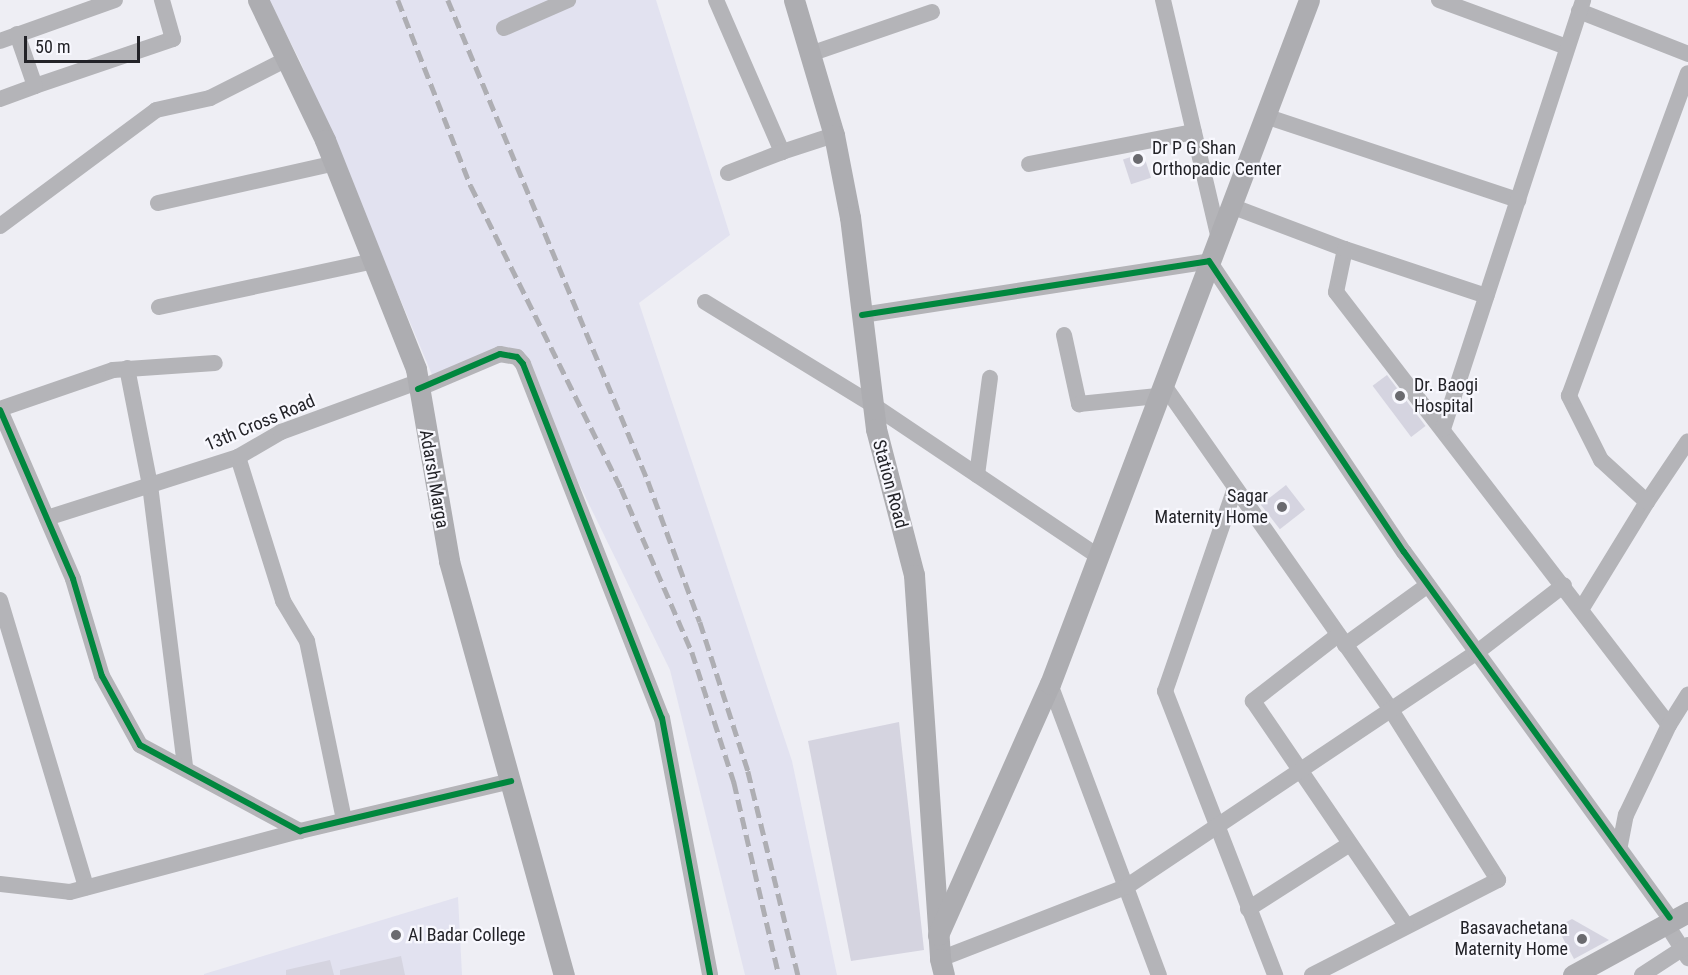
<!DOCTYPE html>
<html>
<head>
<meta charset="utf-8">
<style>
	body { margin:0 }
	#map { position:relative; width:1688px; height:975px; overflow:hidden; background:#eeeef4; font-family:"Roboto Condensed",sans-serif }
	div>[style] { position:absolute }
	.built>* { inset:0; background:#e2e2f0 }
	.building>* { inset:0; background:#d5d4e0; transform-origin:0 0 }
	.minor>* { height:16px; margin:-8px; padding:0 8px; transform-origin:8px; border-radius:8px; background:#b4b4b8 }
	.major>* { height:21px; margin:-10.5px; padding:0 10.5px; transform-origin:10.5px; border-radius:10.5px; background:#adadb1 }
	.rail>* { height:4.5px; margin-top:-2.25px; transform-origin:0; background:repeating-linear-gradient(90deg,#aeaeb3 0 12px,transparent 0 18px) }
	.cycleway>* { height:6px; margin:-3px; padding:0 3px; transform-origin:3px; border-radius:3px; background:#00873e }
	.dots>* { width:16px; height:16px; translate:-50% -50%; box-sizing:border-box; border:3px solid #f8f8fe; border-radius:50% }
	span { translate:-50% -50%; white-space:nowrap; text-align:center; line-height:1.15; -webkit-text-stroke:4.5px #f8f8fe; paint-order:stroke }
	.poi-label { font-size:18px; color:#232328 }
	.left { translate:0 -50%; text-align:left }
	.right { translate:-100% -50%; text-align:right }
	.street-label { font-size:18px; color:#232328 }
	.scale { position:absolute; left:24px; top:36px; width:116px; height:27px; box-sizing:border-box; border:3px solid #232328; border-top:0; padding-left:8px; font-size:18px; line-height:21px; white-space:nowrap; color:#232328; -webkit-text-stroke:4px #f8f8fe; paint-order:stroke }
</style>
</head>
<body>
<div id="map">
	<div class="built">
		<i style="clip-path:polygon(269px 0,656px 0,730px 235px,639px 303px,792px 761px,837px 975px,745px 975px,670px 670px,518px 359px,433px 377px,300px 61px)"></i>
		<i style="clip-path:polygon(458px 897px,462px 975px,204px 975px,204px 974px)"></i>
	</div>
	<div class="building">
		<i style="left:1143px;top:153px;width:26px;height:21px;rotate:72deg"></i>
		<i style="left:1387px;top:375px;width:64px;height:18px;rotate:53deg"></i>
		<i style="left:1286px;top:485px;width:31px;height:32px;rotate:52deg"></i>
		<i style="clip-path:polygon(899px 722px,924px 950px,851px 961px,808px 741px)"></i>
		<i style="clip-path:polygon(1572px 919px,1609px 940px,1574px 959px,1557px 927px)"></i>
		<i style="clip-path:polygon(401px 956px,405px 975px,340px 975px,340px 970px)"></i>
		<i style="clip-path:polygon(330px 960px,334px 975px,286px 975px,286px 970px)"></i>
	</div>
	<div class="minor">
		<i style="left:716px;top:0;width:166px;rotate:66.5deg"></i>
		<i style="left:782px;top:152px;width:55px;rotate:-18.1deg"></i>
		<i style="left:1163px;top:0;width:244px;rotate:76.8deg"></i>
		<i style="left:1439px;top:0;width:136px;rotate:20.2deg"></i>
		<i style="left:1579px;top:11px;width:117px;rotate:21.5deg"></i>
		<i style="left:504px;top:28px;width:70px;rotate:-23.6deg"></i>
		<i style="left:0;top:41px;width:122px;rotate:-19.6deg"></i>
		<i style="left:810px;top:54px;width:129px;rotate:-19deg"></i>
		<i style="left:35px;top:86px;width:146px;rotate:-18.8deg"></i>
		<i style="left:173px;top:39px;width:41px;rotate:-105.8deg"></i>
		<i style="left:0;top:99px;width:37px;rotate:-20deg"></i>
		<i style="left:35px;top:86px;width:55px;rotate:-109.1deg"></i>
		<i style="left:1265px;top:116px;width:267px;rotate:18.4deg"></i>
		<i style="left:1029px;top:164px;width:168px;rotate:-11deg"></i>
		<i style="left:728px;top:173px;width:58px;rotate:-21.3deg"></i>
		<i style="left:158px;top:203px;width:181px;rotate:-12.7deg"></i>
		<i style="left:1231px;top:206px;width:122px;rotate:20.7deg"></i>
		<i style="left:1345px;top:249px;width:44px;rotate:101.8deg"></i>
		<i style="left:1336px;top:292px;width:546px;rotate:52.44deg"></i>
		<i style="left:0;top:226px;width:194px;rotate:-36.6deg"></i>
		<i style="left:156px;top:110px;width:55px;rotate:-12.5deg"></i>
		<i style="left:210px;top:98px;width:86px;rotate:-26.9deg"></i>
		<i style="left:1345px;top:249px;width:149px;rotate:18.4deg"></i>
		<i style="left:705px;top:302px;width:197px;rotate:31.5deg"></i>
		<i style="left:873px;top:405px;width:271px;rotate:33.9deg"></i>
		<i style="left:159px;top:307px;width:219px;rotate:-12.1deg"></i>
		<i style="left:862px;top:315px;width:351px;rotate:-8.8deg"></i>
		<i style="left:1209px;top:261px;width:350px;rotate:56.2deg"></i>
		<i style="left:1404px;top:552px;width:452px;rotate:54deg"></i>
		<i style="left:1064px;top:335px;width:71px;rotate:77.7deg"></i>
		<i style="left:1079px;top:404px;width:79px;rotate:-5.8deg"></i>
		<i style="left:127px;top:368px;width:119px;rotate:78.9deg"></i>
		<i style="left:150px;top:485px;width:285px;rotate:82.9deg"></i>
		<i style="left:1163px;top:384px;width:398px;rotate:55deg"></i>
		<i style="left:1391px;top:710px;width:201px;rotate:57.8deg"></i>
		<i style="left:1498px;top:880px;width:209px;rotate:152.9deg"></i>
		<i style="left:418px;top:389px;width:89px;rotate:-23.1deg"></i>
		<i style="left:500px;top:354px;width:17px;rotate:10deg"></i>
		<i style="left:517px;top:357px;width:9px;rotate:49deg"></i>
		<i style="left:523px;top:364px;width:380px;rotate:68.6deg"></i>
		<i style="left:662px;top:718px;width:261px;rotate:79.4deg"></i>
		<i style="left:0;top:409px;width:120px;rotate:-19deg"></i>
		<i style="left:113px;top:370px;width:102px;rotate:-3.9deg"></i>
		<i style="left:0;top:410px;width:184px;rotate:66.6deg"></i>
		<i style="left:73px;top:579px;width:101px;rotate:73.4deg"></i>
		<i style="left:102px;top:676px;width:79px;rotate:61.2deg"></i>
		<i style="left:140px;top:745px;width:182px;rotate:28.3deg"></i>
		<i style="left:300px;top:831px;width:217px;rotate:-13.3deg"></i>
		<i style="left:1443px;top:429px;width:451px;rotate:-71.9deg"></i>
		<i style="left:238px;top:457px;width:151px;rotate:72.6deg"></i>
		<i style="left:283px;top:601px;width:47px;rotate:59deg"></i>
		<i style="left:307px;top:641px;width:183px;rotate:78.3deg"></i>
		<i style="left:977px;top:475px;width:98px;rotate:-82.4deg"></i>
		<i style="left:1235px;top:488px;width:215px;rotate:109deg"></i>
		<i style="left:1165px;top:691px;width:305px;rotate:68.8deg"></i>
		<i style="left:1647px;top:502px;width:73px;rotate:-56.1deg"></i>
		<i style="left:47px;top:518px;width:201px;rotate:-17.7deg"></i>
		<i style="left:238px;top:457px;width:50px;rotate:-30.2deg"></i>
		<i style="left:281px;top:432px;width:146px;rotate:-20.1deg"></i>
		<i style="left:0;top:600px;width:300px;rotate:73.3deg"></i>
		<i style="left:1582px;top:608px;width:124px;rotate:-58.5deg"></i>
		<i style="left:1647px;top:502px;width:62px;rotate:-137.6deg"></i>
		<i style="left:1601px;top:460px;width:72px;rotate:-116.6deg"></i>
		<i style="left:1569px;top:396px;width:344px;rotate:-69.8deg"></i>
		<i style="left:1338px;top:635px;width:108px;rotate:142.2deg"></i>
		<i style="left:1253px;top:701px;width:270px;rotate:55.7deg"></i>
		<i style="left:1345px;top:645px;width:102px;rotate:-35.9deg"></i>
		<i style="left:1050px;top:684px;width:311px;rotate:69.5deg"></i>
		<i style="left:1620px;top:845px;width:31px;rotate:-79deg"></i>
		<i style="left:1626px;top:815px;width:100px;rotate:-64.5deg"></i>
		<i style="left:1669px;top:725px;width:36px;rotate:-58deg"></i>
		<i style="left:0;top:884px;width:70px;rotate:6.5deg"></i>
		<i style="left:70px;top:892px;width:238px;rotate:-14.9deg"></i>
		<i style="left:1248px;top:909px;width:119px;rotate:-32.6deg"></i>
		<i style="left:1665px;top:922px;width:43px;rotate:57.4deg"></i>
		<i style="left:940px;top:959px;width:199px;rotate:-21.2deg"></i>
		<i style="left:1126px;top:887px;width:421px;rotate:-33.8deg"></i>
		<i style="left:1476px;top:653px;width:111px;rotate:-37.7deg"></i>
		<i style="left:1642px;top:975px;width:55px;rotate:-33.1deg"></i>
	</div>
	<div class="major">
		<i style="left:258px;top:0;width:155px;rotate:64.4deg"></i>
		<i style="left:325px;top:140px;width:246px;rotate:68.3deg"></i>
		<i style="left:416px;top:369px;width:195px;rotate:80.2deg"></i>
		<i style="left:449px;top:561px;width:430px;rotate:74.5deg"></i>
		<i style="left:794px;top:0;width:141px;rotate:73.5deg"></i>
		<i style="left:834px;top:135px;width:84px;rotate:79deg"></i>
		<i style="left:850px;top:217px;width:214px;rotate:83deg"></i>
		<i style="left:876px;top:429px;width:151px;rotate:75.4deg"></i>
		<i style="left:914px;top:575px;width:385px;rotate:86.1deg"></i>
		<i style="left:940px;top:959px;width:16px;rotate:76deg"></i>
		<i style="left:938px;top:935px;width:275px;rotate:-66deg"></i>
		<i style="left:1050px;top:684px;width:731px;rotate:-69.26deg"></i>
		<i style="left:1573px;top:975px;width:131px;rotate:-28.7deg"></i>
	</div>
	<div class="rail">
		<i style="left:398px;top:0;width:200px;rotate:68.6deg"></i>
		<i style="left:471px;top:186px;width:337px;rotate:63.6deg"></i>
		<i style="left:621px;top:488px;width:179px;rotate:66.6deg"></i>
		<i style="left:692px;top:652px;width:137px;rotate:72.1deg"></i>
		<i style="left:734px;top:782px;width:198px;rotate:76.9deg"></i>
		<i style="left:448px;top:0;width:521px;rotate:67.42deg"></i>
		<i style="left:648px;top:481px;width:150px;rotate:69.8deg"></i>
		<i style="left:700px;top:622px;width:157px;rotate:72.1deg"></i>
		<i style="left:748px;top:771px;width:210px;rotate:76.2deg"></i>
	</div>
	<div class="cycleway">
		<i style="left:862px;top:315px;width:351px;rotate:-8.8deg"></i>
		<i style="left:1209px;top:261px;width:350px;rotate:56.2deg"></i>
		<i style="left:1404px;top:552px;width:452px;rotate:54deg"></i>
		<i style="left:418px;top:389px;width:89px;rotate:-23.1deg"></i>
		<i style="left:500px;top:354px;width:17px;rotate:10deg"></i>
		<i style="left:517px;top:357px;width:9px;rotate:49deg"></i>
		<i style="left:523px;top:364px;width:380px;rotate:68.6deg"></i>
		<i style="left:662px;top:718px;width:261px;rotate:79.4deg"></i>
		<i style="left:0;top:410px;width:184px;rotate:66.6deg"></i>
		<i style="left:73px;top:579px;width:101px;rotate:73.4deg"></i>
		<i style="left:102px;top:676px;width:79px;rotate:61.2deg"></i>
		<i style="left:140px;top:745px;width:182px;rotate:28.3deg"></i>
		<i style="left:300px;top:831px;width:217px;rotate:-13.3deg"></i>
	</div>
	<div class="dots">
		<i style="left:1138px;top:159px;background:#6a6a6f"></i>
		<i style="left:1400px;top:396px;background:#6a6a6f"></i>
		<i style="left:1282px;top:507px;background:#6a6a6f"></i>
		<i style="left:396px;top:935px;background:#6a6a6f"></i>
		<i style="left:1582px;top:939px;background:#6a6a6f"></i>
	</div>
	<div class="poi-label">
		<span class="left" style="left:1152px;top:159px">Dr P G Shan<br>Orthopadic Center</span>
		<span class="left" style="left:1414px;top:396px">Dr. Baogi<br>Hospital</span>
		<span class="right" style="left:1268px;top:507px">Sagar<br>Maternity Home</span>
		<span class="right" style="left:1568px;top:939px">Basavachetana<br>Maternity Home</span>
		<span class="left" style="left:408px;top:935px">Al Badar College</span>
	</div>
	<div class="street-label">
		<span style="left:260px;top:423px;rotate:-23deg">13th Cross Road</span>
		<span style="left:434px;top:479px;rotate:80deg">Adarsh Marga</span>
		<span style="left:890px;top:484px;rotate:75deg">Station Road</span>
	</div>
	<div class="scale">50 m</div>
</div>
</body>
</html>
